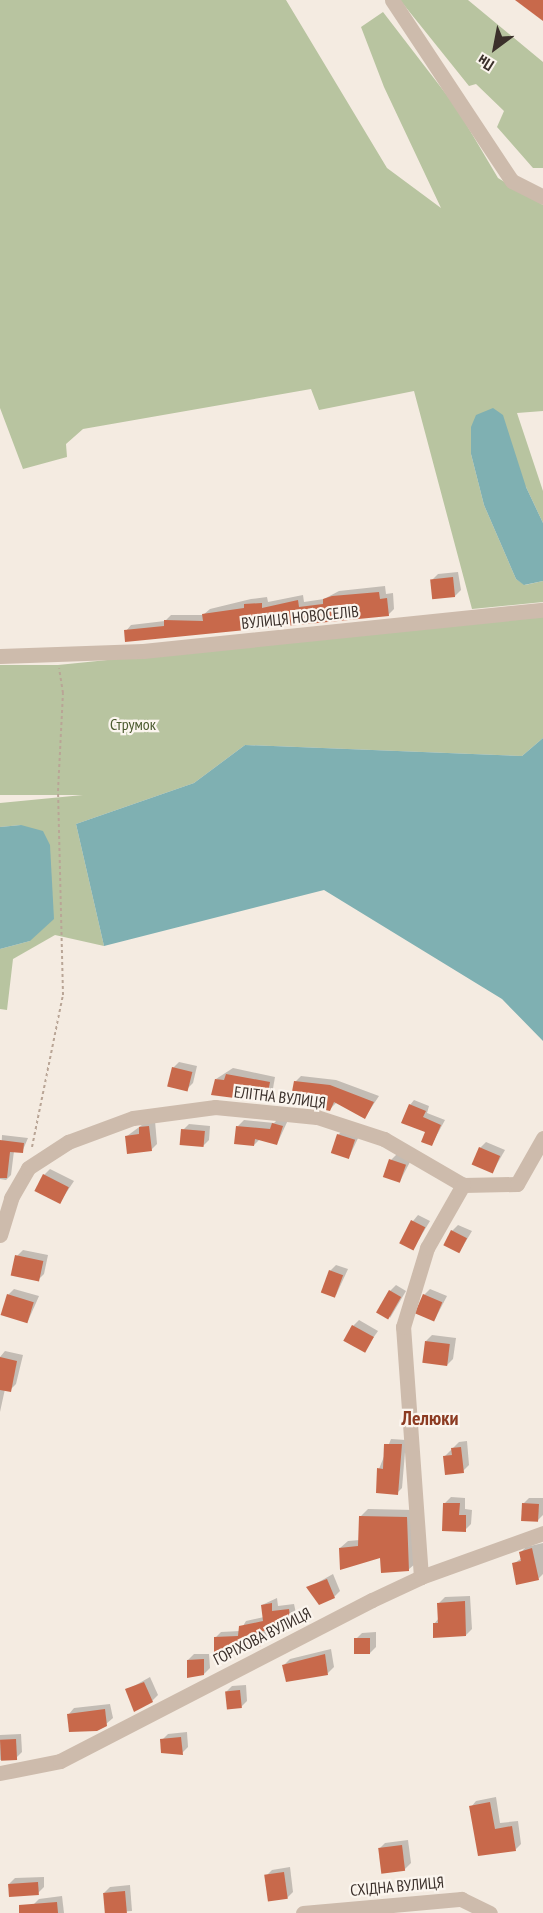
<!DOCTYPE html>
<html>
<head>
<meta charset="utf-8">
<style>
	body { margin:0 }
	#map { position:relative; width:543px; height:1913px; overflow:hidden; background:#f4ebe1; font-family:"PT Sans Narrow",sans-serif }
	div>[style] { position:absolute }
	.green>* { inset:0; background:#b8c4a0 }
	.water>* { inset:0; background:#7fb0b2 }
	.shadow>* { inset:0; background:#0003 }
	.building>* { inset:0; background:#c8694b; transform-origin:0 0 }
	.path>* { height:2px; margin-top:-1px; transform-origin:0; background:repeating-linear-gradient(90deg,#b9a596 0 3px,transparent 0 6px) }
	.street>* { height:15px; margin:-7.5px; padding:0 7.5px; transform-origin:7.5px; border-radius:7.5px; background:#cdbbac }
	span { translate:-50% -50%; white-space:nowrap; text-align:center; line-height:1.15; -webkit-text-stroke:4.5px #fbf5ee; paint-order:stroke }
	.street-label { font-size:16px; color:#3b302b }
	.park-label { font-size:16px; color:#4a5a2e }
	.quarter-label { font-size:20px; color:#8c3b22; font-weight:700 }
	.north { position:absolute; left:465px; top:18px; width:60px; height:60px; -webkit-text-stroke:4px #fbf5ee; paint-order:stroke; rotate:212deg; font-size:16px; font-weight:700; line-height:24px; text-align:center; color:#3b302b }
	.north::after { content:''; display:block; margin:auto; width:21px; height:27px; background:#3b302b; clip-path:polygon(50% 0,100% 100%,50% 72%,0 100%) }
</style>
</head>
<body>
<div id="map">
	<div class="green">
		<i style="clip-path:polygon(0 0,286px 0,387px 168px,441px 208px,384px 87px,361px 27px,383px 12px,456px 107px,498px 178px,543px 205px,543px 411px,517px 413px,543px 491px,543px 523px,526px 487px,471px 454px,484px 505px,516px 579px,525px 585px,543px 581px,543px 602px,472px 609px,414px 391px,319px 410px,311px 389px,83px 429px,66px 444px,67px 457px,23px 469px,0 408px)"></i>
		<i style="clip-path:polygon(400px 0,468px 0,543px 62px,543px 168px,533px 168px,497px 127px,504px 111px,476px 84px,469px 86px)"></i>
		<i style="clip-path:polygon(543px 616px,543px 738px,522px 756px,245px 745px,194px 783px,76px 824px,104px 946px,55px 935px,13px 959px,7px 1010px,0 1009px,0 949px,30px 941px,21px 825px,0 827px,0 803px,83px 795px,0 795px,0 665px,58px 665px)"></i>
	</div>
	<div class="water">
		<i style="clip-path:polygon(493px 408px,503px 415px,526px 487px,543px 523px,543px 581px,524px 585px,516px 579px,484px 505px,471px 454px,471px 427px,476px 415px)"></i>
		<i style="clip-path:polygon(543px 738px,543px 1041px,502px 999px,324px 890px,104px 946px,76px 824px,194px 783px,245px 745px,522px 756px)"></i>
		<i style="clip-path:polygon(21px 825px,43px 831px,50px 845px,54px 919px,30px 941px,0 949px,0 827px)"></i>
	</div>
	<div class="shadow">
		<i style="clip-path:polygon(458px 572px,461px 590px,455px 596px,432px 580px,438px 574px)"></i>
		<i style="clip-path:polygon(385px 586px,386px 594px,393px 593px,394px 609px,388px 615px,126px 631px,131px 625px,165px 621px,171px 615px,203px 615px,210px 609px,251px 599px,267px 597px,268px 602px,303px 595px,304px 602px,324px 599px,339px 591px)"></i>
		<i style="clip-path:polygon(179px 1062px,197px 1066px,193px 1083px,187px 1089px,173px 1068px)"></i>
		<i style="clip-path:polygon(233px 1068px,275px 1077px,272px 1094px,266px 1100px,216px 1079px)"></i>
		<i style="clip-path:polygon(301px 1076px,336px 1080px,379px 1096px,365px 1117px,337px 1102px,330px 1109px,295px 1082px)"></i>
		<i style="clip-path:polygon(414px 1100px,429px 1106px,427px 1113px,445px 1120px,432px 1144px,410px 1105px)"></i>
		<i style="clip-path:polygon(279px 1118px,288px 1120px,277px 1144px,260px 1139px,254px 1145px,238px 1126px,244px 1120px,274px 1123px)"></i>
		<i style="clip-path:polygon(155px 1121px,157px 1144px,151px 1150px,127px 1136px,146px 1122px)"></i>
		<i style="clip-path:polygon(189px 1124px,210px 1126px,209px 1140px,203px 1146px,183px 1130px)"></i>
		<i style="clip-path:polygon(344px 1129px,360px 1134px,350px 1155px,338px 1135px)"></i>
		<i style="clip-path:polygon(2px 1135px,28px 1138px,22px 1152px,14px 1151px,11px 1175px,6px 1180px,0 1179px)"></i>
		<i style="clip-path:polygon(486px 1142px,505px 1150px,493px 1171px,480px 1148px)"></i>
		<i style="clip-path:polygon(397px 1154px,411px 1160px,400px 1181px,391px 1160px)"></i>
		<i style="clip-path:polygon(50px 1169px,74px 1181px,60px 1202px,44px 1175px)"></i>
		<i style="clip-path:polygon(418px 1215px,430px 1221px,413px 1249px,413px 1221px)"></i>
		<i style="clip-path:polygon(458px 1225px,472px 1231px,460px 1251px,452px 1231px)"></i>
		<i style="clip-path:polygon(23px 1250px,48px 1255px,44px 1274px,38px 1280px,17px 1256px)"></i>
		<i style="clip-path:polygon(336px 1265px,348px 1269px,336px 1295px,330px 1271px)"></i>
		<i style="clip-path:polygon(396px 1285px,406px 1291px,390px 1318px,390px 1291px)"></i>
		<i style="clip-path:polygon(14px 1289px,39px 1296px,28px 1321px,8px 1295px)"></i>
		<i style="clip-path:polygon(430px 1289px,447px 1296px,435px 1319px,424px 1295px)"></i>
		<i style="clip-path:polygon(359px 1320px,378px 1331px,364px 1351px,353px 1326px)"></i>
		<i style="clip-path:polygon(432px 1335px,456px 1338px,453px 1359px,447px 1365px,426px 1341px)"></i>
		<i style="clip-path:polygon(5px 1351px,23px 1355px,16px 1384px,10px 1390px,5px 1389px,0 1412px,0 1357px)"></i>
		<i style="clip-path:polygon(391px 1439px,406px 1440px,402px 1488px,397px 1493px,379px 1469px)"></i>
		<i style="clip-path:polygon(467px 1441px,469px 1465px,463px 1471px,445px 1456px,459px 1442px)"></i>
		<i style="clip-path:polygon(451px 1497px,465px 1498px,465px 1509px,472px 1510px,471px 1524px,465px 1530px,445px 1503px)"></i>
		<i style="clip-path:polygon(529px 1498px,543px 1498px,543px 1515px,538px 1520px,523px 1504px)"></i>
		<i style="clip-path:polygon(368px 1509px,414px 1510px,416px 1563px,408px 1570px,381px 1556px,340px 1548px,348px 1541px,360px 1540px,360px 1517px)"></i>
		<i style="clip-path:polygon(543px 1543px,543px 1574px,538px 1579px,513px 1564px,522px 1558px,521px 1552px,526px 1547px)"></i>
		<i style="clip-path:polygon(333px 1574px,340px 1591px,334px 1597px,308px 1588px)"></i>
		<i style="clip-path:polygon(470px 1596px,472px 1629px,466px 1635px,434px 1624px,439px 1618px,439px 1603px,445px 1597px)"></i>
		<i style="clip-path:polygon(277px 1598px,278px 1606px,294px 1604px,297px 1618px,291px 1624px,266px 1629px,268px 1638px,262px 1644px,216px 1652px,215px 1638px,221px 1632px,240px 1631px,246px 1621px,264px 1617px,262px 1605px)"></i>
		<i style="clip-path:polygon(376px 1632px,376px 1647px,370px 1653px,356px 1639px,362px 1633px)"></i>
		<i style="clip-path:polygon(331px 1649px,334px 1667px,328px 1673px,284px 1665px,290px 1659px)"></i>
		<i style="clip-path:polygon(194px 1654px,209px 1654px,210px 1668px,204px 1674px,188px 1660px)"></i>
		<i style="clip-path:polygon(150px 1677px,158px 1695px,152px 1701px,127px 1690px)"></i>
		<i style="clip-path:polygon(246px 1685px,247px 1701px,241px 1707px,226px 1692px,232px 1686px)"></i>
		<i style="clip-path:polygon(110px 1704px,113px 1718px,106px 1724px,69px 1714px,74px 1708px)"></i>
		<i style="clip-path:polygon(187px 1732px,188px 1747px,182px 1753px,162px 1740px,168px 1734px)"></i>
		<i style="clip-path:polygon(21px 1734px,22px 1752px,16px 1758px,0 1760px,0 1735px)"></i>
		<i style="clip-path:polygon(496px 1797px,500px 1823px,518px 1821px,521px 1844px,515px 1850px,471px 1807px,476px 1801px)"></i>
		<i style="clip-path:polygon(408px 1840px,411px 1863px,405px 1869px,379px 1849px,385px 1843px)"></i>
		<i style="clip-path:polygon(290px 1867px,293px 1892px,287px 1898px,266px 1876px,272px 1870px)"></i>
		<i style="clip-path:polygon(44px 1877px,44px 1887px,38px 1893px,9px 1884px,15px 1878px)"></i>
		<i style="clip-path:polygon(130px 1885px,132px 1911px,106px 1913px,104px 1893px,110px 1887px)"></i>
		<i style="clip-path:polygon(62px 1896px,64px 1913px,33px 1913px,33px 1905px,39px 1899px)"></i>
	</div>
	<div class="building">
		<i style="clip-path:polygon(515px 0,543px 0,543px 21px)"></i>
		<i style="left:453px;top:577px;width:20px;height:23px;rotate:84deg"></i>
		<i style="clip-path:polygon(379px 592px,380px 599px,387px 598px,389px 616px,125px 642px,124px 630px,164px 626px,164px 620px,203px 621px,202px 614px,244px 608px,244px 604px,262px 603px,262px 608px,298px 600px,299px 607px,323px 604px,323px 599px,332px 596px)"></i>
		<i style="left:172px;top:1067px;width:21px;height:20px;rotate:14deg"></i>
		<i style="clip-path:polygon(226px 1074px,270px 1082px,266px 1102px,211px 1095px,215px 1079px,224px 1080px)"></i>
		<i style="clip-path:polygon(294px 1081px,330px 1085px,374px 1102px,365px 1119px,334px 1102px,330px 1111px,290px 1102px)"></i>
		<i style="clip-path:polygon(409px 1104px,426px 1111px,423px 1117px,441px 1125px,432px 1146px,421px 1142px,425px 1132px,401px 1123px)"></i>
		<i style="clip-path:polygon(272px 1123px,283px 1126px,277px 1145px,255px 1139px,254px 1146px,234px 1144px,236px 1126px,270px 1129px)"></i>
		<i style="clip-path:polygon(149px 1126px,152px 1151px,127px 1154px,125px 1136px,139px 1134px,139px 1127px)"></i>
		<i style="left:181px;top:1129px;width:24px;height:16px;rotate:5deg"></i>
		<i style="left:337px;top:1134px;width:19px;height:20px;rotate:18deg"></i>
		<i style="clip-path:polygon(0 1140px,24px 1143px,23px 1153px,10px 1152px,7px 1178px,0 1178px)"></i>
		<i style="left:479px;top:1147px;width:23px;height:19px;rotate:23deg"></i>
		<i style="left:389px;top:1159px;width:18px;height:19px;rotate:19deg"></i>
		<i style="left:43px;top:1174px;width:29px;height:19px;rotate:27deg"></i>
		<i style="left:411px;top:1220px;width:16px;height:26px;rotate:27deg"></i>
		<i style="left:451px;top:1230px;width:18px;height:17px;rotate:27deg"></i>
		<i style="left:15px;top:1255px;width:29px;height:21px;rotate:12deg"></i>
		<i style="left:329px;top:1270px;width:15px;height:24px;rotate:20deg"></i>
		<i style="left:389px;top:1290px;width:14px;height:26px;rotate:30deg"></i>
		<i style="left:7px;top:1294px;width:28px;height:22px;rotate:17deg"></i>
		<i style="left:423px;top:1294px;width:21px;height:21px;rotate:23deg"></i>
		<i style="left:352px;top:1325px;width:25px;height:18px;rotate:29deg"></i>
		<i style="left:425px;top:1341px;width:25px;height:22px;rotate:7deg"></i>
		<i style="clip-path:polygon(0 1357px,17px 1361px,11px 1392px,0 1390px)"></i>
		<i style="clip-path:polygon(384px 1444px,402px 1444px,398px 1495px,376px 1493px,377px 1468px,383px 1469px)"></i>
		<i style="clip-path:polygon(461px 1447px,464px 1473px,445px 1475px,443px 1456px,452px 1455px,451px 1448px)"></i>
		<i style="clip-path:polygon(443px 1503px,460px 1503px,459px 1515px,466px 1515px,466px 1532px,442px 1531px)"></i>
		<i style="left:522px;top:1503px;width:17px;height:18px;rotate:3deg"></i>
		<i style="clip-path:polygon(359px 1516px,407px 1517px,409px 1571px,381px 1573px,380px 1558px,340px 1570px,339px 1548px,358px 1546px)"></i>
		<i style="clip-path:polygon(532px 1548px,539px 1580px,516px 1585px,512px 1563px,521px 1561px,519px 1552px)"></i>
		<i style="clip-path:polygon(327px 1579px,335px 1598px,319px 1605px,306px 1587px)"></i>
		<i style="clip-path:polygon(465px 1601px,466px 1636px,433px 1638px,433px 1623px,438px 1623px,437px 1603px)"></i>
		<i style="clip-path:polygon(272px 1603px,272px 1611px,289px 1609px,291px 1625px,260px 1632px,261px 1646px,214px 1654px,214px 1637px,238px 1636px,239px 1626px,263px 1621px,261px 1605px)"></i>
		<i style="left:354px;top:1638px;width:16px;height:16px"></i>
		<i style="clip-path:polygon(325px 1654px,328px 1675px,286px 1682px,282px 1665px)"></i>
		<i style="clip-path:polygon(204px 1659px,204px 1675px,187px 1678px,187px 1660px)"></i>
		<i style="clip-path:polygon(144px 1682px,153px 1702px,134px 1712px,125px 1689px)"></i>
		<i style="left:240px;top:1690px;width:18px;height:15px;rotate:84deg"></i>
		<i style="clip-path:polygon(105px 1709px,107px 1726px,97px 1731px,69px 1732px,67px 1714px)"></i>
		<i style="clip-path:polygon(181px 1737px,183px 1755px,161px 1753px,160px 1739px)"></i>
		<i style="left:16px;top:1739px;width:21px;height:16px;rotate:87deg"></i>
		<i style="clip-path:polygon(490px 1802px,495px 1829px,512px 1826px,516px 1851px,478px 1856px,469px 1806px)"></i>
		<i style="left:402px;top:1845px;width:26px;height:24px;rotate:83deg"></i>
		<i style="left:284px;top:1872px;width:27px;height:20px;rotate:82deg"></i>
		<i style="left:38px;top:1882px;width:13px;height:30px;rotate:86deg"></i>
		<i style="left:125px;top:1891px;width:22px;height:22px;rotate:85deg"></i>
		<i style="clip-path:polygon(57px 1902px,58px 1913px,19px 1913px,19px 1905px)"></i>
	</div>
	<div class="path">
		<i style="left:32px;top:1147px;width:155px;rotate:-78.5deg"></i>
		<i style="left:63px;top:995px;width:204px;rotate:-91.4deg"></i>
		<i style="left:58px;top:791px;width:98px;rotate:-87.1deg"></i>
		<i style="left:63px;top:693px;width:25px;rotate:-99deg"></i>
	</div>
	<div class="street">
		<i style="left:392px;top:0;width:217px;rotate:56.5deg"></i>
		<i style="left:512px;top:181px;width:35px;rotate:27deg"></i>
		<i style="left:0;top:656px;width:143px;rotate:-2deg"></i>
		<i style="left:143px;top:651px;width:402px;rotate:-5.9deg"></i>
		<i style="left:0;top:1235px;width:39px;rotate:-73deg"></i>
		<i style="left:11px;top:1198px;width:34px;rotate:-60deg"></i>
		<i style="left:28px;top:1168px;width:48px;rotate:-33deg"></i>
		<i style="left:68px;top:1142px;width:69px;rotate:-20.3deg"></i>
		<i style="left:133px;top:1118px;width:83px;rotate:-7.6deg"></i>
		<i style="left:215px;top:1107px;width:102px;rotate:5.6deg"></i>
		<i style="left:317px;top:1117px;width:71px;rotate:18.2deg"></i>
		<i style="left:384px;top:1139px;width:91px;rotate:30.2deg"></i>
		<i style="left:463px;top:1185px;width:54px;rotate:-1.1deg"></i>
		<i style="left:517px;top:1184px;width:53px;rotate:-60.5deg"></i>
		<i style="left:421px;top:1577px;width:251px;rotate:-94.1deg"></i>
		<i style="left:403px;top:1327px;width:83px;rotate:-73.1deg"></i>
		<i style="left:427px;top:1248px;width:73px;rotate:-60.3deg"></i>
		<i style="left:0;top:1773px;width:61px;rotate:-11.3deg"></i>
		<i style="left:60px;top:1761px;width:351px;rotate:-27.3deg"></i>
		<i style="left:372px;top:1600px;width:54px;rotate:-25.1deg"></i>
		<i style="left:421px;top:1577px;width:130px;rotate:-19.8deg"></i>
		<i style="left:303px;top:1913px;width:159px;rotate:-5.1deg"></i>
		<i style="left:461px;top:1899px;width:32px;rotate:26deg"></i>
	</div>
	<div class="street-label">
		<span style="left:300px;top:617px;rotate:-6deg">ВУЛИЦЯ НОВОСЕЛІВ</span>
		<span style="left:280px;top:1097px;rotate:7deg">ЕЛІТНА ВУЛИЦЯ</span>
		<span style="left:262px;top:1636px;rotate:-27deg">ГОРІХОВА ВУЛИЦЯ</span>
		<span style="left:397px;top:1886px;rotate:-5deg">СХІДНА ВУЛИЦЯ</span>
	</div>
	<div class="park-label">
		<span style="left:133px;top:724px">Струмок</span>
	</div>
	<div class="quarter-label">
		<span style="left:430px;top:1418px">Лелюки</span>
	</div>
	<div class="north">Пн</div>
</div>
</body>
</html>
